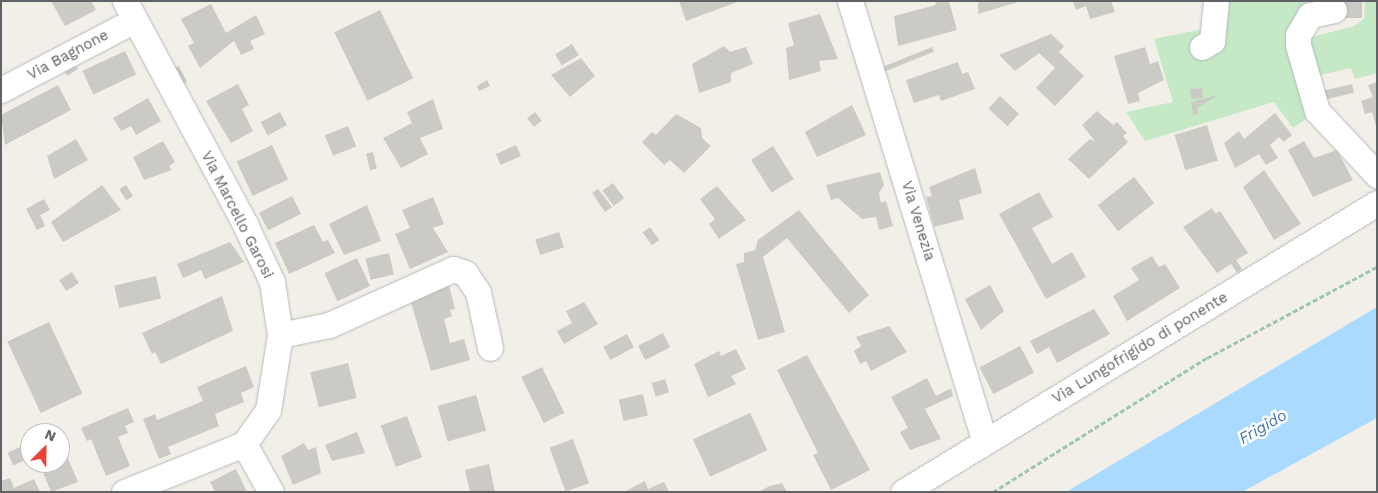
<!DOCTYPE html>
<html>
<head>
<meta charset="utf-8">
<style>
	body { margin:0 }
	#map { position:relative; width:1378px; height:493px; overflow:hidden; background:#f1efe8; font-family:"Work Sans",sans-serif }
	div>[style] { position:absolute }
	.green>* { inset:0; background:#c5e8c5 }
	.water>* { inset:0; background:#aadaff }
	.building>* { inset:0; background:#cccac5; transform-origin:0 0 }
	.path>* { height:3px; margin-top:-1.5px; transform-origin:0; background:repeating-linear-gradient(90deg,#9cc7a9 0 5px,transparent 0 7.5px) }
	.roads { filter:drop-shadow(0 0 1px #b5b8bc) drop-shadow(0 0 1px #b5b8bc) }
	.minor>* { height:25px; margin:-12.5px; padding:0 12.5px; transform-origin:12.5px; border-radius:12.5px; background:#fff }
	span { translate:-50% -50%; white-space:nowrap; text-align:center; line-height:1.15; -webkit-text-stroke:5px #fff; paint-order:stroke }
	.street-label { font-size:15px; color:#5f6368 }
	.water-label { font-size:16px; color:#4174aa; font-style:italic }
	.frame { position:absolute; inset:0; border:2px solid #5f6368; pointer-events:none }
	.north { position:absolute; left:20px; top:423px; width:50px; height:50px; box-sizing:border-box; background:#fff; border:1px solid #bfc1c3; border-radius:50%; rotate:23deg; font-size:14px; font-weight:700; line-height:20px; text-align:center; color:#5f6368 }
	.north::after { content:''; display:block; margin:auto; width:18px; height:22px; background:#ea4335; clip-path:polygon(50% 0,100% 100%,50% 72%,0 100%) }
</style>
</head>
<body>
<div id="map">
	<div class="green">
		<i style="clip-path:polygon(1219px 1px,1306px 1px,1313px 114px,1293px 128px,1274px 102px,1145px 141px,1126px 112px,1173px 102px,1154px 39px,1218px 26px)"></i>
		<i style="clip-path:polygon(1365px 1px,1377px 1px,1377px 73px,1355px 79px,1351px 68px,1311px 77px,1304px 39px,1354px 26px,1364px 19px)"></i>
	</div>
	<div class="water">
		<i style="clip-path:polygon(1377px 307px,1377px 418px,1242px 492px,1066px 492px)"></i>
	</div>
	<div class="building">
		<i style="clip-path:polygon(51px 1px,91px 1px,96px 10px,65px 26px)"></i>
		<i style="clip-path:polygon(679px 1px,740px 1px,686px 21px)"></i>
		<i style="clip-path:polygon(935px 1px,949px 1px,957px 30px,898px 46px,894px 16px,936px 5px)"></i>
		<i style="clip-path:polygon(978px 1px,1018px 1px,1018px 2px,978px 14px)"></i>
		<i style="clip-path:polygon(1073px 1px,1111px 1px,1115px 12px,1090px 19px,1086px 6px,1076px 10px)"></i>
		<i style="left:1343px;top:1px;width:19px;height:17px"></i>
		<i style="clip-path:polygon(211px 4px,226px 33px,256px 15px,265px 34px,250px 41px,254px 49px,241px 55px,234px 41px,200px 68px,188px 46px,194px 43px,181px 19px)"></i>
		<i style="left:380px;top:10px;width:76px;height:51px;rotate:64deg"></i>
		<i style="clip-path:polygon(820px 14px,838px 59px,819px 61px,821px 71px,789px 80px,786px 48px,794px 45px,788px 23px)"></i>
		<i style="clip-path:polygon(1051px 34px,1064px 46px,1059px 52px,1084px 76px,1055px 106px,1036px 88px,1055px 68px,1039px 53px,1015px 71px,999px 55px)"></i>
		<i style="left:572px;top:44px;width:13px;height:20px;rotate:58deg"></i>
		<i style="clip-path:polygon(724px 46px,730px 52px,746px 47px,753px 64px,731px 73px,731px 82px,699px 93px,692px 64px)"></i>
		<i style="left:932px;top:47px;width:5px;height:61px;rotate:68deg"></i>
		<i style="clip-path:polygon(1145px 47px,1150px 64px,1158px 61px,1164px 80px,1138px 93px,1140px 101px,1128px 104px,1114px 56px)"></i>
		<i style="left:125px;top:51px;width:26px;height:47px;rotate:65deg"></i>
		<i style="clip-path:polygon(71px 58px,78px 69px,67px 76px,62px 64px)"></i>
		<i style="clip-path:polygon(581px 58px,595px 76px,570px 97px,551px 75px)"></i>
		<i style="clip-path:polygon(958px 62px,962px 74px,968px 72px,975px 89px,941px 101px,939px 95px,914px 103px,906px 80px)"></i>
		<i style="left:179px;top:66px;width:18px;height:9px;rotate:63deg"></i>
		<i style="clip-path:polygon(487px 80px,490px 86px,479px 91px,477px 86px)"></i>
		<i style="clip-path:polygon(1377px 82px,1377px 126px,1376px 126px,1372px 112px,1365px 114px,1361px 101px,1373px 97px,1368px 85px)"></i>
		<i style="clip-path:polygon(238px 84px,249px 105px,242px 109px,253px 131px,231px 143px,206px 101px)"></i>
		<i style="left:1352px;top:84px;width:9px;height:38px;rotate:77deg"></i>
		<i style="clip-path:polygon(58px 85px,71px 110px,5px 145px,1px 115px)"></i>
		<i style="left:1202px;top:88px;width:10px;height:12px;rotate:84deg"></i>
		<i style="clip-path:polygon(1218px 95px,1197px 108px,1198px 114px,1193px 115px,1191px 102px)"></i>
		<i style="left:1000px;top:96px;width:26px;height:17px;rotate:43deg"></i>
		<i style="clip-path:polygon(148px 98px,161px 121px,136px 135px,131px 126px,121px 131px,113px 118px)"></i>
		<i style="clip-path:polygon(433px 99px,443px 129px,420px 138px,428px 154px,401px 168px,383px 138px,412px 123px,407px 112px)"></i>
		<i style="clip-path:polygon(852px 105px,866px 135px,817px 157px,805px 132px)"></i>
		<i style="clip-path:polygon(1097px 111px,1113px 125px,1117px 122px,1127px 133px,1123px 136px,1128px 142px,1089px 179px,1068px 159px,1090px 139px,1095px 141px,1082px 125px)"></i>
		<i style="left:280px;top:112px;width:15px;height:22px;rotate:62deg"></i>
		<i style="left:535px;top:112px;width:11px;height:10px;rotate:52deg"></i>
		<i style="clip-path:polygon(1275px 113px,1292px 135px,1284px 142px,1279px 137px,1270px 145px,1278px 158px,1266px 165px,1259px 154px,1235px 168px,1224px 143px,1239px 131px,1244px 139px)"></i>
		<i style="clip-path:polygon(676px 114px,701px 128px,702px 138px,711px 146px,684px 173px,670px 160px,664px 165px,642px 142px,652px 132px,656px 135px)"></i>
		<i style="left:1207px;top:125px;width:37px;height:34px;rotate:73deg"></i>
		<i style="left:348px;top:126px;width:22px;height:25px;rotate:68deg"></i>
		<i style="clip-path:polygon(76px 139px,88px 160px,54px 179px,47px 156px)"></i>
		<i style="clip-path:polygon(163px 141px,175px 162px,169px 166px,172px 170px,144px 180px,133px 157px)"></i>
		<i style="clip-path:polygon(1304px 141px,1314px 158px,1337px 150px,1353px 180px,1313px 197px,1288px 150px)"></i>
		<i style="left:272px;top:145px;width:38px;height:39px;rotate:65deg"></i>
		<i style="left:516px;top:145px;width:12px;height:22px;rotate:66deg"></i>
		<i style="left:773px;top:146px;width:39px;height:26px;rotate:58deg"></i>
		<i style="left:373px;top:152px;width:17px;height:7px;rotate:77deg"></i>
		<i style="clip-path:polygon(975px 168px,982px 193px,959px 200px,964px 219px,934px 227px,926px 197px,932px 196px,929px 187px)"></i>
		<i style="clip-path:polygon(1264px 170px,1301px 224px,1274px 240px,1243px 187px)"></i>
		<i style="clip-path:polygon(880px 172px,884px 185px,879px 193px,881px 203px,886px 201px,893px 226px,879px 230px,876px 217px,862px 219px,838px 198px,831px 200px,826px 185px)"></i>
		<i style="left:1134px;top:177px;width:33px;height:46px;rotate:52deg"></i>
		<i style="left:613px;top:183px;width:19px;height:13px;rotate:54deg"></i>
		<i style="clip-path:polygon(102px 185px,121px 210px,63px 242px,51px 222px)"></i>
		<i style="left:126px;top:185px;width:13px;height:8px;rotate:58deg"></i>
		<i style="clip-path:polygon(717px 186px,746px 220px,719px 239px,709px 224px,715px 219px,700px 199px)"></i>
		<i style="clip-path:polygon(598px 189px,612px 207px,605px 212px,592px 193px)"></i>
		<i style="clip-path:polygon(1039px 192px,1053px 217px,1032px 228px,1052px 264px,1072px 252px,1086px 277px,1046px 299px,999px 214px)"></i>
		<i style="left:292px;top:196px;width:20px;height:37px;rotate:63deg"></i>
		<i style="clip-path:polygon(433px 197px,444px 224px,433px 228px,448px 252px,410px 269px,395px 234px,410px 228px,402px 210px)"></i>
		<i style="clip-path:polygon(44px 199px,50px 210px,40px 215px,45px 226px,37px 230px,26px 209px)"></i>
		<i style="clip-path:polygon(367px 205px,381px 241px,344px 255px,329px 224px)"></i>
		<i style="clip-path:polygon(1212px 208px,1216px 214px,1220px 211px,1248px 253px,1236px 260px,1242px 269px,1237px 273px,1231px 264px,1217px 273px,1183px 227px)"></i>
		<i style="clip-path:polygon(799px 210px,869px 295px,849px 313px,787px 238px,763px 257px,785px 332px,758px 340px,736px 264px,744px 262px,744px 253px,755px 250px,758px 240px)"></i>
		<i style="clip-path:polygon(314px 225px,323px 242px,328px 240px,335px 253px,289px 274px,275px 243px)"></i>
		<i style="left:650px;top:227px;width:16px;height:9px;rotate:55deg"></i>
		<i style="left:559px;top:232px;width:16px;height:25px;rotate:72deg"></i>
		<i style="clip-path:polygon(230px 242px,244px 262px,205px 279px,201px 270px,183px 278px,177px 264px)"></i>
		<i style="left:389px;top:253px;width:22px;height:24px;rotate:77deg"></i>
		<i style="clip-path:polygon(1152px 256px,1159px 267px,1165px 264px,1180px 288px,1127px 321px,1113px 296px,1139px 280px,1131px 268px)"></i>
		<i style="left:357px;top:258px;width:31px;height:36px;rotate:65deg"></i>
		<i style="left:72px;top:272px;width:13px;height:15px;rotate:58deg"></i>
		<i style="left:156px;top:276px;width:23px;height:43px;rotate:77deg"></i>
		<i style="clip-path:polygon(448px 282px,455px 309px,450px 310px,452px 316px,444px 319px,450px 343px,464px 339px,470px 360px,431px 371px,410px 299px)"></i>
		<i style="clip-path:polygon(990px 285px,1004px 311px,981px 330px,965px 299px)"></i>
		<i style="clip-path:polygon(222px 296px,233px 331px,161px 364px,155px 352px,152px 354px,142px 333px)"></i>
		<i style="clip-path:polygon(584px 302px,598px 324px,564px 344px,557px 331px,572px 323px,566px 311px)"></i>
		<i style="clip-path:polygon(1094px 309px,1110px 334px,1057px 363px,1049px 347px,1037px 354px,1030px 341px)"></i>
		<i style="left:49px;top:322px;width:79px;height:46px;rotate:65deg"></i>
		<i style="clip-path:polygon(889px 326px,907px 352px,871px 371px,866px 361px,860px 364px,854px 351px,861px 346px,856px 337px)"></i>
		<i style="left:663px;top:333px;width:16px;height:28px;rotate:63deg"></i>
		<i style="left:627px;top:334px;width:15px;height:27px;rotate:62deg"></i>
		<i style="left:1020px;top:346px;width:30px;height:46px;rotate:62deg"></i>
		<i style="clip-path:polygon(736px 349px,746px 369px,731px 376px,736px 384px,708px 397px,694px 364px,719px 351px,721px 356px)"></i>
		<i style="clip-path:polygon(807px 355px,870px 470px,831px 490px,813px 455px,818px 453px,777px 370px)"></i>
		<i style="left:348px;top:363px;width:36px;height:39px;rotate:76deg"></i>
		<i style="clip-path:polygon(246px 366px,254px 387px,241px 393px,244px 402px,215px 414px,219px 426px,168px 447px,171px 454px,159px 459px,143px 419px,155px 414px,157px 420px,203px 401px,197px 387px)"></i>
		<i style="left:542px;top:367px;width:51px;height:23px;rotate:64deg"></i>
		<i style="clip-path:polygon(927px 378px,936px 396px,951px 388px,953px 396px,925px 409px,941px 439px,910px 450px,900px 432px,908px 428px,891px 397px)"></i>
		<i style="left:665px;top:379px;width:14px;height:14px;rotate:73deg"></i>
		<i style="left:643px;top:394px;width:22px;height:25px;rotate:77deg"></i>
		<i style="left:476px;top:395px;width:37px;height:40px;rotate:74deg"></i>
		<i style="clip-path:polygon(128px 408px,134px 422px,125px 426px,128px 433px,118px 437px,130px 466px,106px 476px,91px 439px,87px 441px,81px 428px)"></i>
		<i style="left:750px;top:413px;width:41px;height:63px;rotate:65deg"></i>
		<i style="left:407px;top:416px;width:44px;height:28px;rotate:70deg"></i>
		<i style="clip-path:polygon(357px 432px,365px 453px,332px 461px,325px 445px)"></i>
		<i style="left:573px;top:439px;width:47px;height:25px;rotate:70deg"></i>
		<i style="clip-path:polygon(304px 443px,308px 450px,316px 447px,321px 473px,293px 485px,281px 456px)"></i>
		<i style="left:22px;top:446px;width:14px;height:16px;rotate:65deg"></i>
		<i style="clip-path:polygon(65px 451px,78px 482px,51px 492px,39px 463px,60px 463px,60px 453px)"></i>
		<i style="clip-path:polygon(489px 464px,495px 492px,470px 492px,465px 470px)"></i>
		<i style="clip-path:polygon(236px 469px,247px 492px,215px 492px,210px 482px)"></i>
		<i style="clip-path:polygon(10px 478px,14px 488px,34px 479px,40px 492px,1px 492px,1px 481px)"></i>
		<i style="clip-path:polygon(645px 481px,648px 489px,664px 482px,669px 492px,624px 492px)"></i>
		<i style="clip-path:polygon(782px 483px,787px 492px,758px 492px,770px 486px)"></i>
	</div>
	<div class="path">
		<i style="left:993px;top:492px;width:252px;rotate:-32.1deg"></i>
		<i style="left:1207px;top:358px;width:193px;rotate:-28.2deg"></i>
	</div>
	<div class="roads">
		<div class="minor">
			<i style="left:850px;top:1px;width:461px;rotate:73deg"></i>
			<i style="left:1334px;top:10px;width:25px;rotate:168deg"></i>
			<i style="left:1310px;top:15px;width:23px;rotate:121deg"></i>
			<i style="left:1298px;top:35px;width:10px;rotate:90deg"></i>
			<i style="left:1298px;top:45px;width:69px;rotate:73.9deg"></i>
			<i style="left:1317px;top:111px;width:88px;rotate:46.8deg"></i>
			<i style="left:1202px;top:47px;width:12px;rotate:-31deg"></i>
			<i style="left:1212px;top:41px;width:40px;rotate:-84.3deg"></i>
			<i style="left:1px;top:90px;width:151px;rotate:-27.6deg"></i>
			<i style="left:280px;top:335px;width:50px;rotate:-11.5deg"></i>
			<i style="left:329px;top:325px;width:136px;rotate:-24.3deg"></i>
			<i style="left:453px;top:269px;width:13px;rotate:18deg"></i>
			<i style="left:465px;top:273px;width:23px;rotate:56deg"></i>
			<i style="left:478px;top:292px;width:57px;rotate:77.9deg"></i>
			<i style="left:244px;top:444px;width:55px;rotate:60.6deg"></i>
			<i style="left:124px;top:492px;width:129px;rotate:-21.8deg"></i>
			<i style="left:244px;top:444px;width:42px;rotate:-54.8deg"></i>
			<i style="left:268px;top:410px;width:76px;rotate:-80.9deg"></i>
			<i style="left:280px;top:335px;width:54px;rotate:-98.6deg"></i>
			<i style="left:272px;top:282px;width:64px;rotate:-115deg"></i>
			<i style="left:245px;top:224px;width:253px;rotate:-118.3deg"></i>
			<i style="left:903px;top:492px;width:555px;rotate:-31.37deg"></i>
		</div>
	</div>
	<div class="street-label">
		<span style="left:68px;top:55px;rotate:-28deg">Via Bagnone</span>
		<span style="left:237px;top:215px;rotate:63deg">Via Marcello Garosi</span>
		<span style="left:918px;top:221px;rotate:73deg">Via Venezia</span>
		<span style="left:1140px;top:348px;rotate:-31deg">Via Lungofrigido di ponente</span>
	</div>
	<div class="water-label">
		<span style="left:1263px;top:427px;rotate:-30deg">Frigido</span>
	</div>
	<div class="frame"></div>
	<div class="north">N</div>
</div>
</body>
</html>
